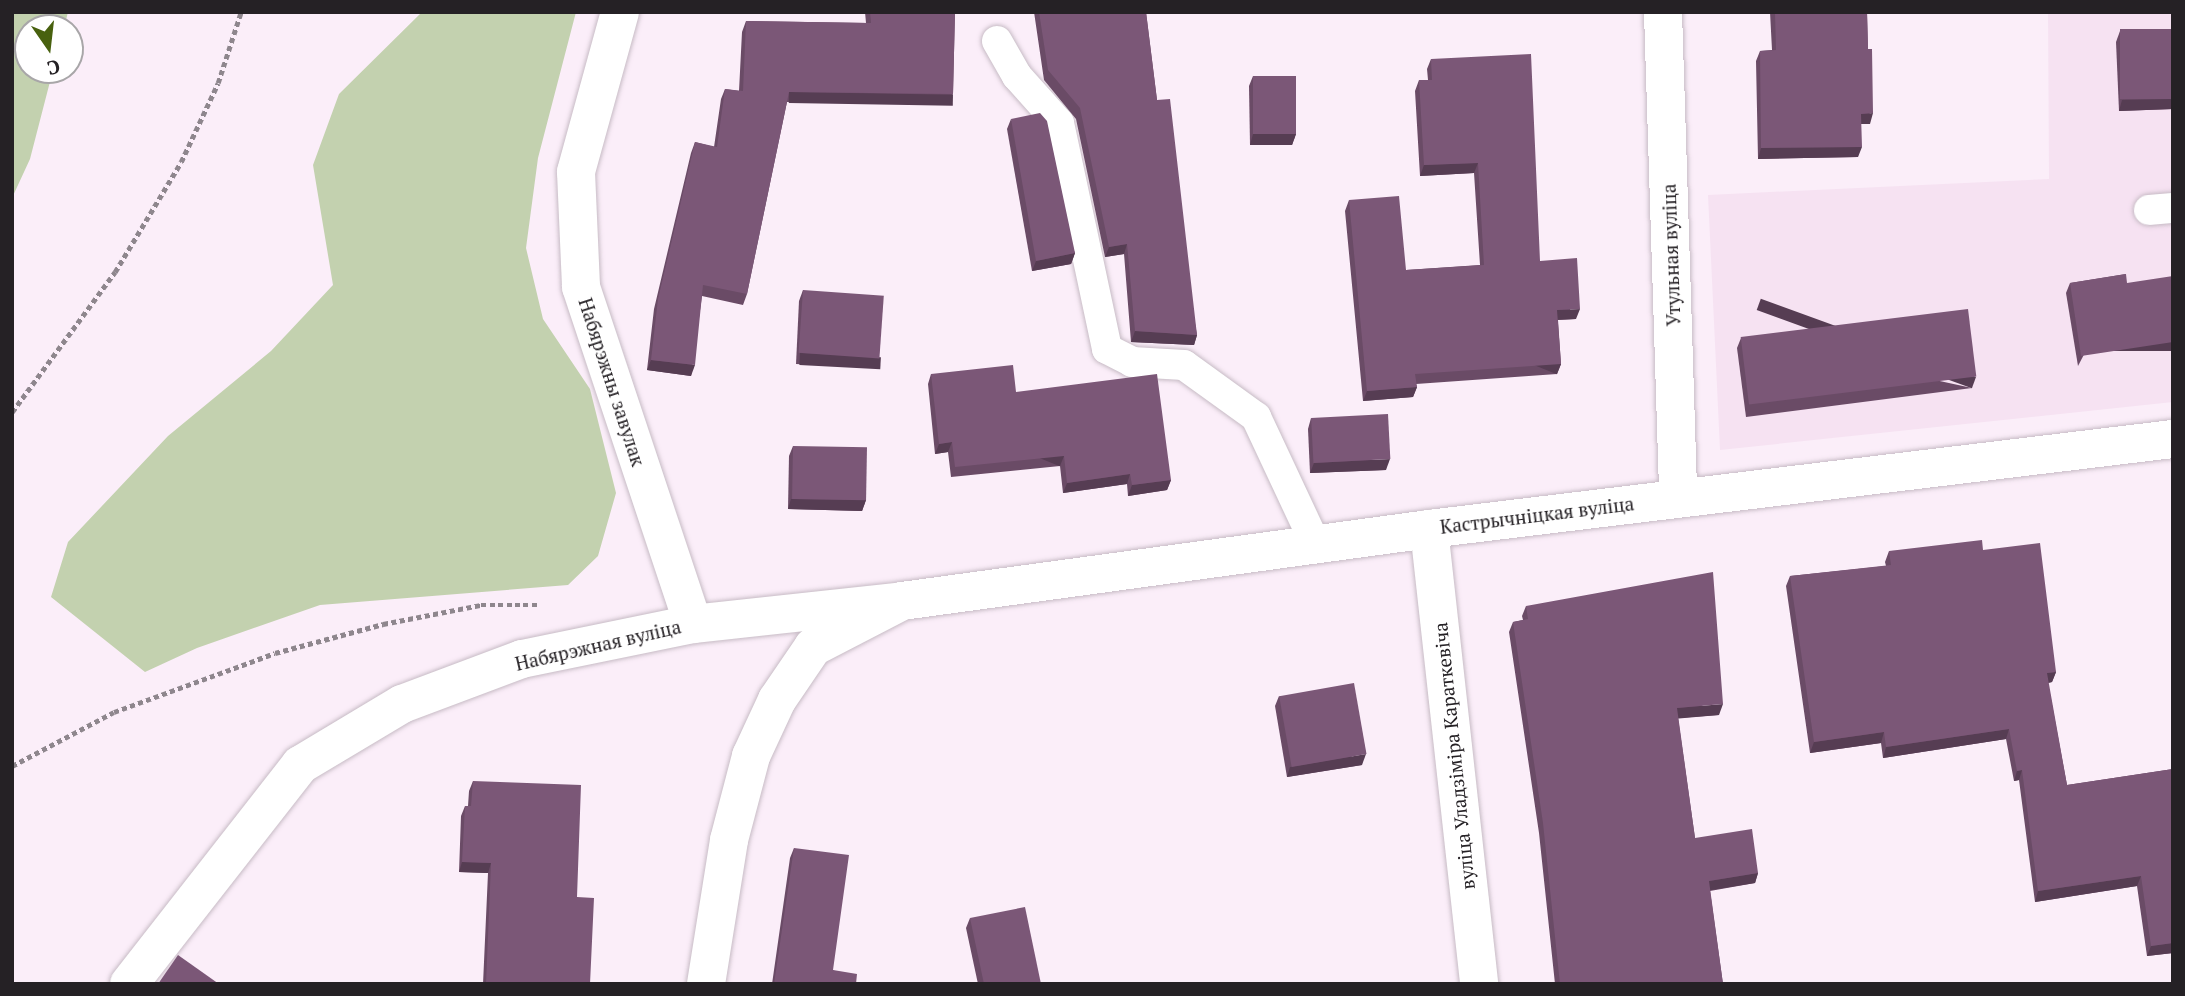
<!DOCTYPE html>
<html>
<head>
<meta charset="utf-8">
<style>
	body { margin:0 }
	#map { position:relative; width:2185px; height:996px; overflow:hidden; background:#fbeef9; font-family:"PT Serif",serif }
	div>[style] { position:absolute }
	.built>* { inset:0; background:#f6e2f2 }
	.green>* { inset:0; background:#c3d1af }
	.path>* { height:4.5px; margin-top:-2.25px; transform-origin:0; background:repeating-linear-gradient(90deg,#8e868d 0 5px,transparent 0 8.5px) }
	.roads { filter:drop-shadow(0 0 2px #c7bbc5) drop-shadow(0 0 2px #c7bbc5) }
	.lane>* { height:30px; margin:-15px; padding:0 15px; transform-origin:15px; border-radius:15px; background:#fff }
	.street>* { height:38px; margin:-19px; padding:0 19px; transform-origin:19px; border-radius:19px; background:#fff }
	.secondary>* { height:38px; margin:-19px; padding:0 19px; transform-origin:19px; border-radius:19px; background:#fff }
	.wall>* { inset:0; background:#6a4b66 }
	.shaded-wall>* { inset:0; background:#563d53; transform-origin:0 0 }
	.building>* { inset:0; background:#7b5777; transform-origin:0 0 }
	span { translate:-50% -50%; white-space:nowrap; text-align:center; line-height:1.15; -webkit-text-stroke:7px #fff; paint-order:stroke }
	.street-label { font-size:19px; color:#252125 }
	.frame { position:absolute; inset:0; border:14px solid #252125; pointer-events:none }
	.north { position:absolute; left:14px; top:14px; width:70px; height:70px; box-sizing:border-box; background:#fff; border:2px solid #a8a6a8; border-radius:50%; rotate:166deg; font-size:19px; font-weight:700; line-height:28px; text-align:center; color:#252125 }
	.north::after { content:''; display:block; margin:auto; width:24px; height:32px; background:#48610f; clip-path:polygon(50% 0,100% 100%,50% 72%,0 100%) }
</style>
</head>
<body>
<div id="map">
	<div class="built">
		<i style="clip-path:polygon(2048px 12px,2173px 12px,2173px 402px,1720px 450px,1708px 195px,2049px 179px)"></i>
	</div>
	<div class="green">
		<i style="clip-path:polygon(12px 12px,68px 12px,64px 28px,28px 28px,28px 70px,53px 70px,30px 159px,12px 198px)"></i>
		<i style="clip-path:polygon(422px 12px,576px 12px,538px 158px,526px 248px,543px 319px,590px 389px,616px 493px,598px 556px,568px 585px,320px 605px,197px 648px,145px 672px,51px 597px,68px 542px,168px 436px,271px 351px,333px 285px,313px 165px,339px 94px)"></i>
	</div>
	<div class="path">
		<i style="left:12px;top:412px;width:174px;rotate:-53.7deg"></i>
		<i style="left:115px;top:272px;width:128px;rotate:-59deg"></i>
		<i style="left:181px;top:162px;width:87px;rotate:-64.9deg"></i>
		<i style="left:218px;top:83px;width:75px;rotate:-72.1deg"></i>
		<i style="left:12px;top:766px;width:115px;rotate:-27.9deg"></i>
		<i style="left:114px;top:712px;width:171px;rotate:-20.1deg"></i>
		<i style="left:275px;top:653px;width:112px;rotate:-15deg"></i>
		<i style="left:383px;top:624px;width:100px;rotate:-11deg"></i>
		<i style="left:481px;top:605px;width:57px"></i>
	</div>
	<div class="roads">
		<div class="lane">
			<i style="left:997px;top:41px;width:40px;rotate:60.3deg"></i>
			<i style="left:1017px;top:76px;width:63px;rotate:48.2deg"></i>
			<i style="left:1059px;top:123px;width:231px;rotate:78deg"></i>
			<i style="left:1107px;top:349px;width:28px;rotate:27deg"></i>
			<i style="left:1132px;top:362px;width:52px;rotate:3.3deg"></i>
			<i style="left:1184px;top:365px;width:89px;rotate:35.8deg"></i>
			<i style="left:1256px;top:417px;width:141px;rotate:64.9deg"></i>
			<i style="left:2149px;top:210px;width:24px;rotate:-5deg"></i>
		</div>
		<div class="street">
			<i style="left:620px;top:12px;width:166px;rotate:105.4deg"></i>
			<i style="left:576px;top:172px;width:115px;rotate:87.5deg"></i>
			<i style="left:581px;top:287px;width:355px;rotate:71.6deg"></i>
			<i style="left:1663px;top:12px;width:485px;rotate:88.2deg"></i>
			<i style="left:1429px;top:529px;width:458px;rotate:83.7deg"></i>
			<i style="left:129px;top:984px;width:278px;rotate:-52deg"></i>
			<i style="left:300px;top:765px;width:119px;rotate:-30.9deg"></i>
			<i style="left:402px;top:704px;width:128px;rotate:-20.6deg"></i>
			<i style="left:522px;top:659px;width:175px;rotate:-11.6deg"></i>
			<i style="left:693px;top:624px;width:205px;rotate:-6.2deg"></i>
		</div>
		<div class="secondary">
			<i style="left:706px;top:984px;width:146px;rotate:-80.9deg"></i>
			<i style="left:729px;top:840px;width:87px;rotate:-75.3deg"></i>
			<i style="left:751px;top:756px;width:62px;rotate:-65.1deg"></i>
			<i style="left:777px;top:700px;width:64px;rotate:-55.8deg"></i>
			<i style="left:813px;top:647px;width:100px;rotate:-27.3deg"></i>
			<i style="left:902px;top:601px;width:532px;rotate:-7.78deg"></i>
			<i style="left:1429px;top:529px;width:749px;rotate:-6.9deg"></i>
		</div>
	</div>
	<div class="wall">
		<i style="clip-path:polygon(865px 12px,955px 12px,953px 94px,949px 104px,787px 102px,747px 294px,743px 305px,702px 296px,691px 376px,647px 370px,654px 309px,691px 153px,695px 142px,714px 147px,721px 99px,725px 89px,739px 91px,742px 32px,746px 21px,866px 23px)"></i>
		<i style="clip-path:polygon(1034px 12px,1146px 12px,1157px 100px,1197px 335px,1194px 345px,1131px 342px,1124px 254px,1105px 257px,1076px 119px,1044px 80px)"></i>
		<i style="clip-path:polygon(1770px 12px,1867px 12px,1870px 124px,1861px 124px,1858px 157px,1758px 159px,1756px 61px,1760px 51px,1772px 50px)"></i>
		<i style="clip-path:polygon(2173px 29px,2173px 109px,2119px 111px,2116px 42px,2120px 31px)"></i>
		<i style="clip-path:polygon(1431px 59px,1540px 261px,1576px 319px,1558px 320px,1561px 364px,1557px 374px,1416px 384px,1417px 387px,1413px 397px,1363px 401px,1345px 211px,1349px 200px,1406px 270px,1480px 265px,1474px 173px,1420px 176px,1415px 91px,1419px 80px,1428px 80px,1427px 69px)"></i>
		<i style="clip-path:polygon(1253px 76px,1296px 134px,1292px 145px,1250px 145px,1249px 86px)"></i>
		<i style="clip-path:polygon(1011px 119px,1075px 253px,1071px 264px,1032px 271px,1007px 129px)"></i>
		<i style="clip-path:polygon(2126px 274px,2078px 366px,2066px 293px,2070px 283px)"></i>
		<i style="clip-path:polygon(803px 290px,877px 368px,796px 364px,799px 301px)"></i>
		<i style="clip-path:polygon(1741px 338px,1972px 388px,1746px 417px,1737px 348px)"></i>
		<i style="clip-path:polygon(931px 374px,1016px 392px,1171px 480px,1167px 490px,1128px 496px,1127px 484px,1063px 493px,1060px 466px,951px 477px,948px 452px,935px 454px,928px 384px)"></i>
		<i style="clip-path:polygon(1311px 418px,1386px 470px,1310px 473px,1308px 429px)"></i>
		<i style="clip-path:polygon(793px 446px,866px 500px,862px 511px,788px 509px,789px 456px)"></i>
		<i style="clip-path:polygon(1983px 550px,2056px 672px,2052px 682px,2048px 683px,2067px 785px,2173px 769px,2173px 953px,2147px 956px,2137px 886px,2035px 902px,2019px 780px,2014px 781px,2006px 739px,1883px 758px,1881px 743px,1810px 753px,1786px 586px,1790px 576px,1886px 566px,1885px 562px,1889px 551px)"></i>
		<i style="clip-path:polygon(1526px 606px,1719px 715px,1678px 718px,1695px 838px,1758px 873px,1755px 883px,1710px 891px,1723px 984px,1555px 984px,1539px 833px,1509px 632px,1513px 622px,1523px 620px,1522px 616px)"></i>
		<i style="clip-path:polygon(1279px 696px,1362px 765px,1287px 777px,1275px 706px)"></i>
		<i style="clip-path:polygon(473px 781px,577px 897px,590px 984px,483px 984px,488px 873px,459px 872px,461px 816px,465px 806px,468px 806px,469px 791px)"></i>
		<i style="clip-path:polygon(794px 848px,833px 970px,856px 984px,772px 984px,790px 858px)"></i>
		<i style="clip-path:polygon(970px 918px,1041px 984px,978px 984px,966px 928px)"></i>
	</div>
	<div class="shaded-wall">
		<i style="left:789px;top:92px;width:164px;height:11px;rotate:1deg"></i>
		<i style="clip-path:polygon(2173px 99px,2173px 109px,2119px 111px,2122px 100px)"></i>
		<i style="clip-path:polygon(1873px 113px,1870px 124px,1857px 124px,1861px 114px)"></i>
		<i style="clip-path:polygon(1253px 134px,1296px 134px,1292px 145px,1250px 145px)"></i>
		<i style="clip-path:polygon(1862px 147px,1858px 157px,1758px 159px,1761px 148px)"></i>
		<i style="clip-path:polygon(1478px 163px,1474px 173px,1420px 176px,1424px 165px)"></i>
		<i style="clip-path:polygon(1127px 244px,1124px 254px,1105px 257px,1109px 247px)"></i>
		<i style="clip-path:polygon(1075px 253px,1071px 264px,1032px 271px,1036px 261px)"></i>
		<i style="clip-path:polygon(1580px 309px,1576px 319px,1553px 320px,1557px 310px)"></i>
		<i style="clip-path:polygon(1135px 331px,1197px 335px,1194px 345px,1131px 342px)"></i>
		<i style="left:2173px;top:342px;width:9px;height:93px;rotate:90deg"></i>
		<i style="left:800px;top:353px;width:81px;height:12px;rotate:3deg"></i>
		<i style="clip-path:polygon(651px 360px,695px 365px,691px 376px,647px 370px)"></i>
		<i style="left:1561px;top:364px;width:11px;height:146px;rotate:112deg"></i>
		<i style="left:1976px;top:377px;width:12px;height:229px;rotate:110deg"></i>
		<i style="clip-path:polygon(1417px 387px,1413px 397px,1363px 401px,1367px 391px)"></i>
		<i style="clip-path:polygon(952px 442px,948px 452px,935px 454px,939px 444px)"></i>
		<i style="left:1064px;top:456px;width:11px;height:110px;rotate:112deg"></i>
		<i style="clip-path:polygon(1390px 459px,1386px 470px,1310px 473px,1314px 463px)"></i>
		<i style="clip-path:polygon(1130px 474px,1127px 484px,1063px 493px,1067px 483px)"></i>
		<i style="clip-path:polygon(1171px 480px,1167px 490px,1128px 496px,1132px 485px)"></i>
		<i style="clip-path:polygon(791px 499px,866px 500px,862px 511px,788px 509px)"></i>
		<i style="clip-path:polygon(2056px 672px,2052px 682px,2043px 684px,2047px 673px)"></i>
		<i style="clip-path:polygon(1723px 704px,1719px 715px,1673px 719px,1677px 708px)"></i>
		<i style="clip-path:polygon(2009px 729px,2006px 739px,1883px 758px,1886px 747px)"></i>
		<i style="clip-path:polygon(1884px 732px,1881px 743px,1810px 753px,1814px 742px)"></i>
		<i style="clip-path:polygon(1366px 754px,1362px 765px,1287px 777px,1290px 767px)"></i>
		<i style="clip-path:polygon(2022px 770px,2019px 780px,2014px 781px,2017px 771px)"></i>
		<i style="clip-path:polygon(462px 862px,491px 863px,488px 873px,459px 872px)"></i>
		<i style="clip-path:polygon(1758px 873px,1755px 883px,1705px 891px,1709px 881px)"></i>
		<i style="clip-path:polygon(2141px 876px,2137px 886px,2035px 902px,2038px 891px)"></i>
		<i style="clip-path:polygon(2173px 943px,2173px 953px,2147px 956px,2151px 946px)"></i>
	</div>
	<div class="building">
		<i style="clip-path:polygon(870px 12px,955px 12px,953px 94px,789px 92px,747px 294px,703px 285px,695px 365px,651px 360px,658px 299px,695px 142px,717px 147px,725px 89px,743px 91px,746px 21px,871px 23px)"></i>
		<i style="clip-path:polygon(1039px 12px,1146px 12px,1157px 100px,1170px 99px,1197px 335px,1135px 331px,1127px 244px,1109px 247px,1080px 108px,1048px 70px)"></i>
		<i style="clip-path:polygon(1775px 12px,1867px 12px,1868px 49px,1872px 49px,1873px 113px,1861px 114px,1862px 147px,1761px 148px,1760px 51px,1776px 50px)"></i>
		<i style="left:2173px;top:29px;width:70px;height:53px;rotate:90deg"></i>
		<i style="clip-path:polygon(1531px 54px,1540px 261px,1577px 258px,1580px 309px,1557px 310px,1561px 364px,1415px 374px,1417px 387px,1367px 391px,1349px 200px,1399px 196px,1406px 270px,1484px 265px,1478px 163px,1424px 165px,1419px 80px,1432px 80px,1431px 59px)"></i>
		<i style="left:1253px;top:76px;width:43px;height:58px"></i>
		<i style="clip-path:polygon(1040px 113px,1047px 121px,1075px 253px,1036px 261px,1011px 119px)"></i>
		<i style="clip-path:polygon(2126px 274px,2127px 283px,2173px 276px,2173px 342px,2081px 356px,2070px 283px)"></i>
		<i style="left:803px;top:290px;width:81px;height:63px;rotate:4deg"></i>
		<i style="left:1968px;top:309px;width:68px;height:229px;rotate:83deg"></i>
		<i style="clip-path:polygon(1013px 365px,1016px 392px,1157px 374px,1171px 480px,1132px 485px,1130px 474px,1067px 483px,1064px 456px,955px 467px,952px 442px,939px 444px,931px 374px)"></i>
		<i style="left:1388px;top:414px;width:45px;height:77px;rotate:87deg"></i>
		<i style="left:793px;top:446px;width:74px;height:53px;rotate:1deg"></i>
		<i style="clip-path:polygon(1982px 540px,1983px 550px,2040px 543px,2056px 672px,2047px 673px,2067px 785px,2173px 769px,2173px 943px,2151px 946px,2141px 876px,2038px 891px,2022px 770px,2017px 771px,2009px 729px,1886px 747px,1884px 732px,1814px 742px,1790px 576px,1891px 565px,1889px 551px)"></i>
		<i style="clip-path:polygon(1713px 572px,1723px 704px,1677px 708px,1695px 838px,1752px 829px,1758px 873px,1709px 881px,1723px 984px,1560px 984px,1543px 823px,1513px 622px,1528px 619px,1526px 606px)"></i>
		<i style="left:1354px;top:683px;width:72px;height:76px;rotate:80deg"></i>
		<i style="clip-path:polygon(473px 781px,581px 785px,577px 897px,594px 898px,590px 984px,486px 984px,491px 863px,462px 862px,465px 806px,471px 806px)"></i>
		<i style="clip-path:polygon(794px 848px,849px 855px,833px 970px,857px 974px,856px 984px,774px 984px)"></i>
		<i style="clip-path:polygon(1025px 907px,1041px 984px,984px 984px,970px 918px)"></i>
		<i style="clip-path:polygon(178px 955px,219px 984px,158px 984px)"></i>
	</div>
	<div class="street-label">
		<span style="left:1671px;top:255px;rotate:-92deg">Утульная вуліца</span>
		<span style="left:612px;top:382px;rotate:72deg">Набярэжны завулак</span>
		<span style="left:1537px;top:515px;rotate:-7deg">Кастрычніцкая вуліца</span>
		<span style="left:598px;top:645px;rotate:-13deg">Набярэжная вуліца</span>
		<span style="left:1454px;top:756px;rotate:-96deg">вуліца Уладзіміра Караткевіча</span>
	</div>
	<div class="frame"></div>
	<div class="north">С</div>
</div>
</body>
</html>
